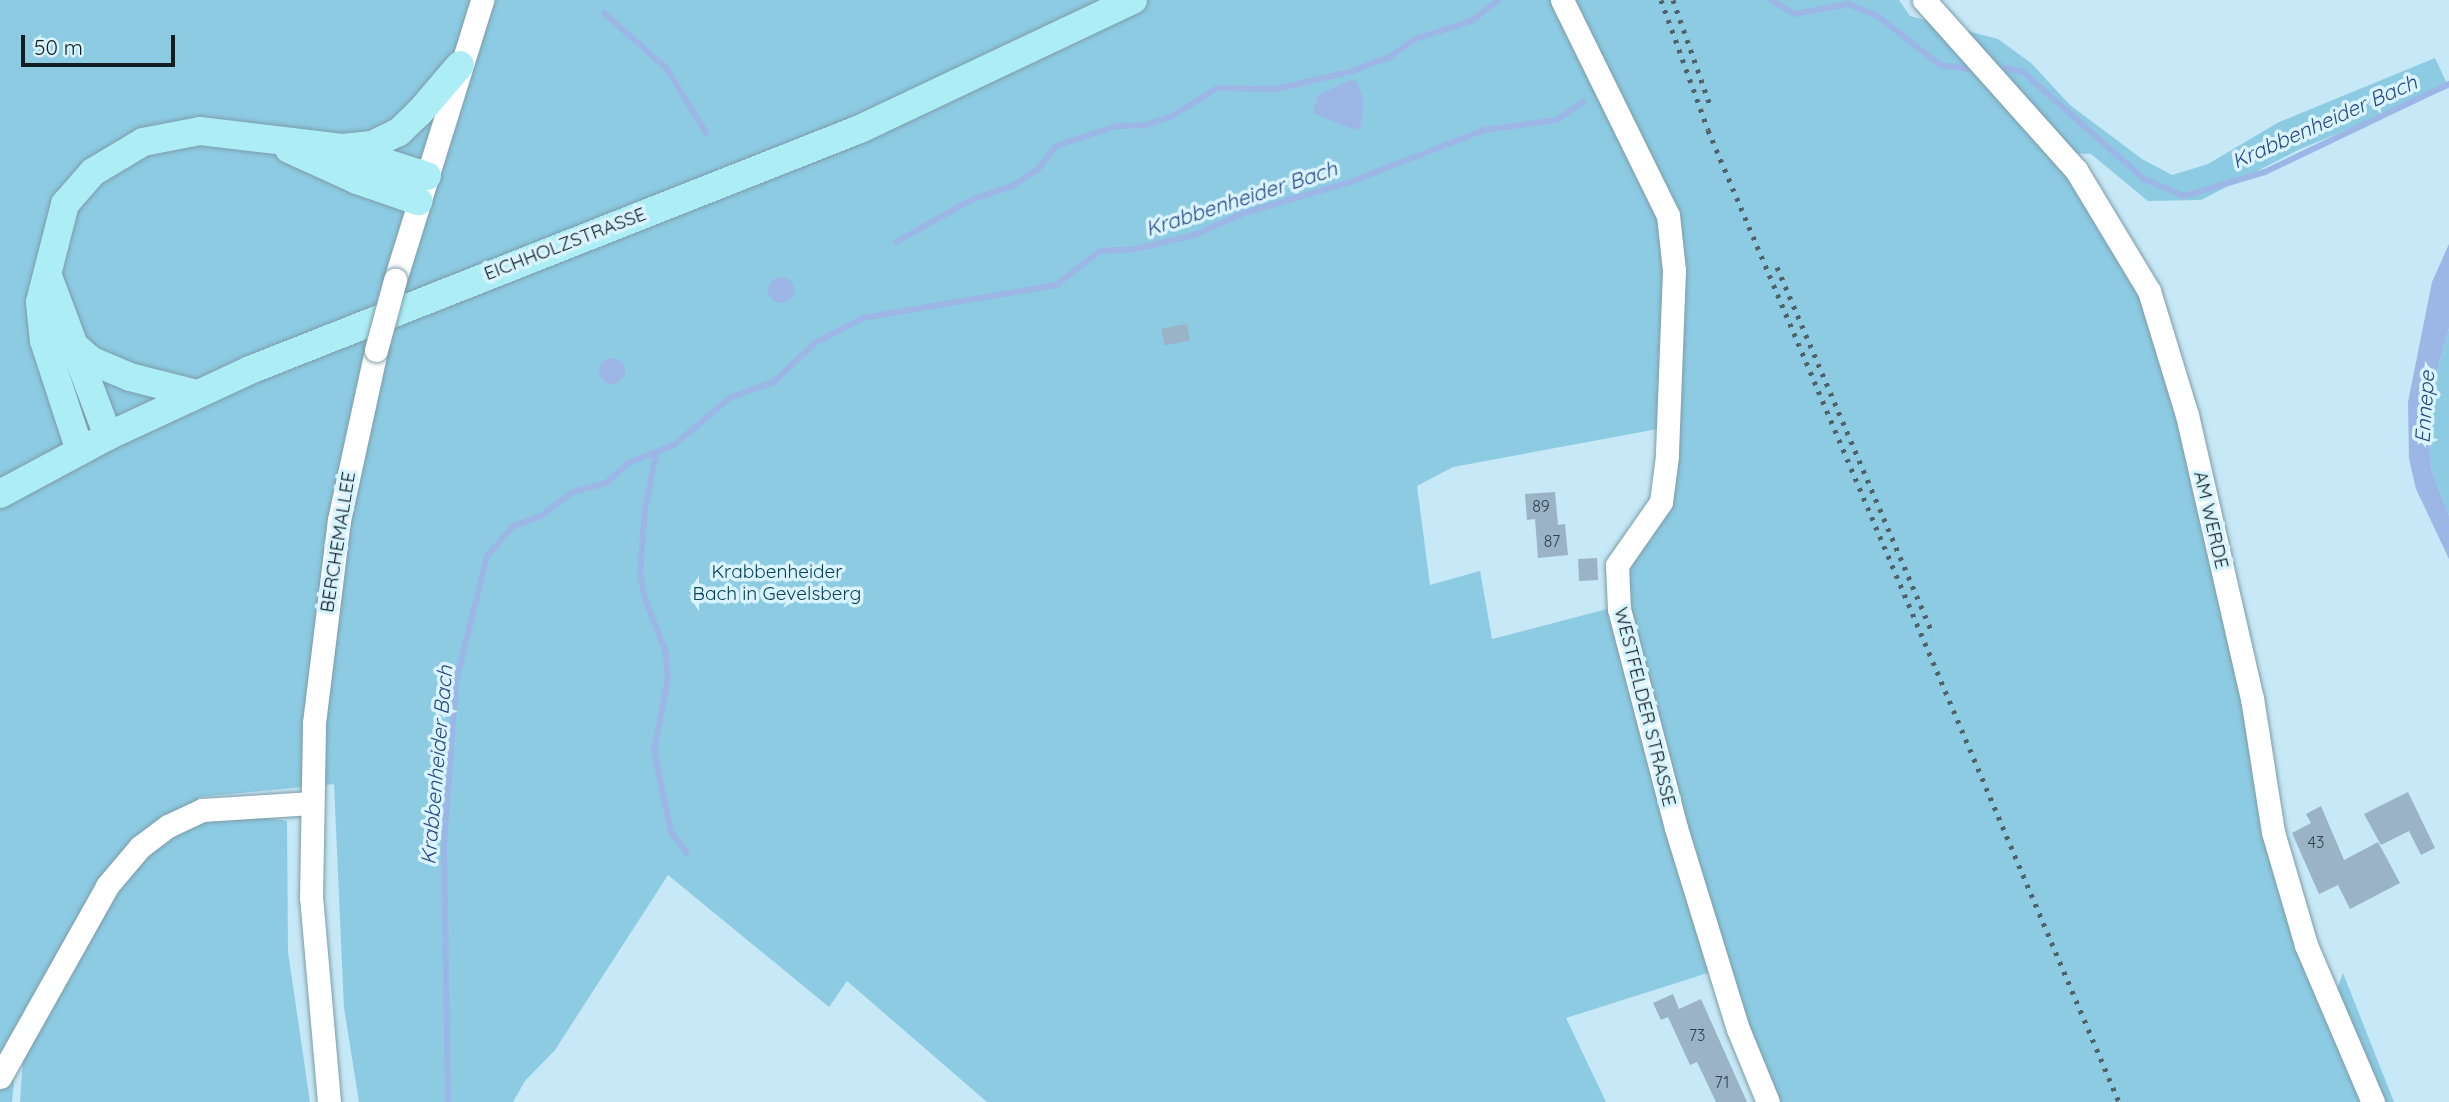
<!DOCTYPE html>
<html>
<head>
<meta charset="utf-8">
<style>
	body { margin:0 }
	#map { position:relative; width:2449px; height:1102px; overflow:hidden; background:#c7e8f6; font-family:Quicksand,sans-serif }
	div>[style] { position:absolute }
	.green>* { inset:0; background:#8dcbe3 }
	.water>* { inset:0; background:#9cb6e6 }
	.round { border-radius:50% }
	.stream>* { height:6px; margin:-3px; padding:0 3px; transform-origin:3px; border-radius:3px; background:#9cb6e6 }
	.building>* { inset:0; background:#9ab3c7; transform-origin:0 0 }
	.roads { filter:drop-shadow(0 0 2px #7d9ca9) drop-shadow(0 0 2px #7d9ca9) }
	.minor>* { height:23px; margin:-11.5px; padding:0 11.5px; transform-origin:11.5px; border-radius:11.5px; background:#fff }
	.major>* { height:28px; margin:-14px; padding:0 14px; transform-origin:14px; border-radius:14px; background:#adeef6 }
	.rail>* { height:5px; margin-top:-2.5px; transform-origin:0; background:repeating-linear-gradient(90deg,#4e6269 0 3.5px,transparent 0 10.5px) }
	.bridges { filter:drop-shadow(0 0 2px #7d9ca9) drop-shadow(0 0 2px #7d9ca9) }
	.minor-bridge>* { height:23px; margin:-11.5px; padding:0 11.5px; transform-origin:11.5px; border-radius:11.5px; background:#fff }
	span { translate:-50% -50%; white-space:nowrap; text-align:center; line-height:1.15; -webkit-text-stroke:7px #d9f4ff; paint-order:stroke }
	.number-label { font-size:16px; color:#33434b }
	.number-label span { -webkit-text-stroke-width:0 }
	.street-label { font-size:19px; color:#111e22 }
	.park-label { font-size:19px; color:#094254 }
	.water-label { font-size:21px; color:#2a4882; font-style:italic }
	.scale { position:absolute; left:21px; top:35px; width:154px; height:32px; box-sizing:border-box; border:4px solid #111e22; border-top:0; padding-left:9px; font-size:21px; line-height:24px; white-space:nowrap; color:#111e22; -webkit-text-stroke:5px #d9f4ff; paint-order:stroke }
</style>
</head>
<body>
<div id="map">
	<div class="green">
		<i style="clip-path:polygon(0 0,1899px 0,1910px 16px,1998px 39px,2031px 63px,2070px 105px,2142px 159px,2172px 175px,2208px 164px,2279px 122px,2435px 58px,2449px 88px,2298px 150px,2201px 200px,2148px 201px,2091px 154px,2065px 153px,2147px 293px,2185px 418px,2270px 832px,2337px 990px,2343px 973px,2394px 1102px,1774px 1102px,1716px 943px,1628px 628px,1626px 577px,1663px 509px,1664px 218px,1663px 428px,1453px 467px,1417px 486px,1430px 585px,1480px 571px,1492px 639px,1611px 608px,1714px 971px,1566px 1018px,1606px 1102px,987px 1102px,847px 981px,829px 1007px,668px 875px,555px 1050px,525px 1081px,513px 1102px,359px 1102px,344px 1008px,334px 784px,199px 797px,186px 825px,243px 814px,287px 821px,288px 952px,310px 1102px,20px 1102px,23px 1058px,16px 1059px,12px 1102px,0 1102px)"></i>
		<i style="clip-path:polygon(2449px 328px,2449px 516px,2432px 471px,2429px 444px,2436px 375px)"></i>
	</div>
	<div class="water">
		<i style="clip-path:polygon(1350px 80px,1357px 82px,1364px 101px,1361px 127px,1355px 130px,1313px 113px,1318px 95px)"></i>
		<i style="clip-path:polygon(2449px 244px,2449px 328px,2436px 375px,2429px 444px,2432px 471px,2449px 516px,2449px 559px,2416px 489px,2409px 459px,2408px 402px,2432px 282px)"></i>
		<i class="round" style="left:768px;top:277px;width:26px;height:26px"></i>
		<i class="round" style="left:599px;top:358px;width:26px;height:26px"></i>
	</div>
	<div class="stream">
		<i style="left:1771px;top:0;width:28px;rotate:30deg"></i>
		<i style="left:1795px;top:14px;width:54px;rotate:-10.7deg"></i>
		<i style="left:1848px;top:4px;width:34px;rotate:23deg"></i>
		<i style="left:1879px;top:17px;width:78px;rotate:38.2deg"></i>
		<i style="left:1940px;top:65px;width:27px;rotate:8deg"></i>
		<i style="left:604px;top:13px;width:84px;rotate:41.6deg"></i>
		<i style="left:667px;top:69px;width:75px;rotate:58.6deg"></i>
		<i style="left:2006px;top:68px;width:17px;rotate:13deg"></i>
		<i style="left:2023px;top:72px;width:162px;rotate:41.5deg"></i>
		<i style="left:2144px;top:179px;width:43px;rotate:23deg"></i>
		<i style="left:2184px;top:196px;width:84px;rotate:-16.5deg"></i>
		<i style="left:2265px;top:172px;width:204px;rotate:-25.6deg"></i>
		<i style="left:896px;top:242px;width:84px;rotate:-29.3deg"></i>
		<i style="left:969px;top:201px;width:48px;rotate:-19.6deg"></i>
		<i style="left:1014px;top:185px;width:29px;rotate:-34deg"></i>
		<i style="left:1038px;top:169px;width:29px;rotate:-52deg"></i>
		<i style="left:1056px;top:146px;width:64px;rotate:-18.2deg"></i>
		<i style="left:1117px;top:126px;width:28px;rotate:-2deg"></i>
		<i style="left:1145px;top:125px;width:28px;rotate:-18deg"></i>
		<i style="left:1172px;top:116px;width:53px;rotate:-31.9deg"></i>
		<i style="left:1217px;top:88px;width:59px;rotate:1deg"></i>
		<i style="left:1276px;top:89px;width:78px;rotate:-13.3deg"></i>
		<i style="left:1352px;top:71px;width:40px;rotate:-20.2deg"></i>
		<i style="left:1390px;top:57px;width:31px;rotate:-36deg"></i>
		<i style="left:1415px;top:39px;width:59px;rotate:-17.8deg"></i>
		<i style="left:1471px;top:21px;width:35px;rotate:-37deg"></i>
		<i style="left:656px;top:454px;width:56px;rotate:101.3deg"></i>
		<i style="left:645px;top:509px;width:63px;rotate:94.5deg"></i>
		<i style="left:640px;top:572px;width:31px;rotate:79deg"></i>
		<i style="left:646px;top:602px;width:55px;rotate:68.6deg"></i>
		<i style="left:666px;top:653px;width:26px;rotate:86deg"></i>
		<i style="left:668px;top:679px;width:73px;rotate:101deg"></i>
		<i style="left:654px;top:751px;width:83px;rotate:78.1deg"></i>
		<i style="left:671px;top:832px;width:26px;rotate:53deg"></i>
		<i style="left:448px;top:1102px;width:258px;rotate:-90.9deg"></i>
		<i style="left:444px;top:844px;width:162px;rotate:-85.8deg"></i>
		<i style="left:456px;top:682px;width:130px;rotate:-76.2deg"></i>
		<i style="left:487px;top:556px;width:40px;rotate:-49deg"></i>
		<i style="left:513px;top:526px;width:30px;rotate:-20deg"></i>
		<i style="left:541px;top:516px;width:40px;rotate:-37deg"></i>
		<i style="left:573px;top:492px;width:34px;rotate:-15deg"></i>
		<i style="left:606px;top:483px;width:30px;rotate:-42deg"></i>
		<i style="left:628px;top:463px;width:49px;rotate:-21.4deg"></i>
		<i style="left:674px;top:445px;width:75px;rotate:-40.1deg"></i>
		<i style="left:731px;top:397px;width:46px;rotate:-19.2deg"></i>
		<i style="left:774px;top:382px;width:57px;rotate:-43.6deg"></i>
		<i style="left:815px;top:343px;width:54px;rotate:-27.5deg"></i>
		<i style="left:863px;top:318px;width:196px;rotate:-9.7deg"></i>
		<i style="left:1056px;top:285px;width:56px;rotate:-37.7deg"></i>
		<i style="left:1100px;top:251px;width:35px;rotate:-3deg"></i>
		<i style="left:1135px;top:249px;width:61px;rotate:-13.3deg"></i>
		<i style="left:1194px;top:235px;width:55px;rotate:-23.7deg"></i>
		<i style="left:1244px;top:213px;width:110px;rotate:-16.3deg"></i>
		<i style="left:1350px;top:182px;width:144px;rotate:-21.2deg"></i>
		<i style="left:1484px;top:130px;width:74px;rotate:-7.8deg"></i>
		<i style="left:1557px;top:120px;width:32px;rotate:-35deg"></i>
	</div>
	<div class="building">
		<i style="left:1187px;top:324px;width:17px;height:26px;rotate:80deg"></i>
		<i style="clip-path:polygon(1555px 492px,1558px 525px,1565px 524px,1568px 555px,1538px 558px,1535px 519px,1527px 520px,1525px 494px)"></i>
		<i style="left:1597px;top:558px;width:22px;height:19px;rotate:87deg"></i>
		<i style="clip-path:polygon(2408px 792px,2435px 848px,2421px 855px,2409px 831px,2381px 845px,2364px 814px)"></i>
		<i style="clip-path:polygon(2321px 806px,2344px 860px,2378px 842px,2400px 883px,2350px 909px,2338px 885px,2319px 894px,2292px 833px,2311px 823px,2306px 814px)"></i>
		<i style="clip-path:polygon(1673px 994px,1679px 1009px,1701px 999px,1747px 1102px,1716px 1102px,1697px 1062px,1690px 1065px,1668px 1017px,1661px 1020px,1653px 1003px)"></i>
	</div>
	<div class="roads">
		<div class="minor">
			<i style="left:1562px;top:0;width:240px;rotate:63.8deg"></i>
			<i style="left:1668px;top:215px;width:55px;rotate:83.8deg"></i>
			<i style="left:1674px;top:270px;width:186px;rotate:92.2deg"></i>
			<i style="left:1667px;top:456px;width:46px;rotate:97.4deg"></i>
			<i style="left:1661px;top:502px;width:77px;rotate:124.9deg"></i>
			<i style="left:1617px;top:565px;width:44px;rotate:87.4deg"></i>
			<i style="left:1619px;top:609px;width:226px;rotate:75.4deg"></i>
			<i style="left:1676px;top:828px;width:210px;rotate:72.9deg"></i>
			<i style="left:1738px;top:1029px;width:79px;rotate:67.7deg"></i>
			<i style="left:1924px;top:0;width:228px;rotate:48.2deg"></i>
			<i style="left:2076px;top:170px;width:141px;rotate:58.9deg"></i>
			<i style="left:2149px;top:291px;width:130px;rotate:73deg"></i>
			<i style="left:2187px;top:415px;width:290px;rotate:77.1deg"></i>
			<i style="left:2252px;top:698px;width:136px;rotate:81.1deg"></i>
			<i style="left:2273px;top:832px;width:118px;rotate:73.7deg"></i>
			<i style="left:2306px;top:945px;width:171px;rotate:66.9deg"></i>
			<i style="left:395px;top:280px;width:293px;rotate:-72.7deg"></i>
			<i style="left:0;top:1077px;width:219px;rotate:-60.7deg"></i>
			<i style="left:107px;top:886px;width:51px;rotate:-49.8deg"></i>
			<i style="left:140px;top:847px;width:35px;rotate:-37deg"></i>
			<i style="left:168px;top:826px;width:38px;rotate:-25deg"></i>
			<i style="left:202px;top:810px;width:110px;rotate:-3.6deg"></i>
			<i style="left:329px;top:1102px;width:205px;rotate:-95deg"></i>
			<i style="left:311px;top:898px;width:175px;rotate:-89deg"></i>
			<i style="left:314px;top:723px;width:205px;rotate:-83deg"></i>
			<i style="left:339px;top:520px;width:174px;rotate:-77.7deg"></i>
		</div>
		<div class="major">
			<i style="left:289px;top:149px;width:75px;rotate:24.5deg"></i>
			<i style="left:357px;top:180px;width:65px;rotate:19deg"></i>
			<i style="left:346px;top:150px;width:85px;rotate:17.8deg"></i>
			<i style="left:49px;top:279px;width:168px;rotate:69.4deg"></i>
			<i style="left:71px;top:343px;width:28px;rotate:41deg"></i>
			<i style="left:92px;top:361px;width:41px;rotate:22.8deg"></i>
			<i style="left:130px;top:377px;width:68px;rotate:14.4deg"></i>
			<i style="left:80px;top:451px;width:116px;rotate:-108.1deg"></i>
			<i style="left:44px;top:341px;width:39px;rotate:-96deg"></i>
			<i style="left:40px;top:302px;width:101px;rotate:-75.7deg"></i>
			<i style="left:65px;top:204px;width:43px;rotate:-48.8deg"></i>
			<i style="left:93px;top:172px;width:58px;rotate:-31deg"></i>
			<i style="left:143px;top:142px;width:58px;rotate:-10.9deg"></i>
			<i style="left:200px;top:131px;width:143px;rotate:6.8deg"></i>
			<i style="left:342px;top:148px;width:30px;rotate:-6deg"></i>
			<i style="left:372px;top:145px;width:30px;rotate:-26deg"></i>
			<i style="left:399px;top:132px;width:28px;rotate:-44deg"></i>
			<i style="left:419px;top:113px;width:63px;rotate:-49.5deg"></i>
			<i style="left:0;top:494px;width:123px;rotate:-28.2deg"></i>
			<i style="left:108px;top:436px;width:157px;rotate:-24.9deg"></i>
			<i style="left:250px;top:370px;width:656px;rotate:-21.56deg"></i>
			<i style="left:860px;top:129px;width:302px;rotate:-25.3deg"></i>
		</div>
	</div>
	<div class="rail">
		<i style="left:1661px;top:0;width:138px;rotate:70.1deg"></i>
		<i style="left:1708px;top:130px;width:1055px;rotate:67.08deg"></i>
		<i style="left:1673px;top:0;width:111px;rotate:70.6deg"></i>
		<i style="left:1777px;top:267px;width:399px;rotate:67deg"></i>
	</div>
	<div class="bridges">
		<div class="minor-bridge">
			<i style="left:376px;top:350px;width:73px;rotate:-74.8deg"></i>
		</div>
	</div>
	<div class="number-label">
		<span style="left:1541px;top:506px">89</span>
		<span style="left:1552px;top:541px">87</span>
		<span style="left:2316px;top:842px">43</span>
		<span style="left:1697px;top:1035px">73</span>
		<span style="left:1722px;top:1082px">71</span>
	</div>
	<div class="street-label">
		<span style="left:565px;top:244px;rotate:-21deg">EICHHOLZSTRASSE</span>
		<span style="left:2211px;top:520px;rotate:77deg">AM WERDE</span>
		<span style="left:338px;top:542px;rotate:-81deg">BERCHEMALLEE</span>
		<span style="left:1645px;top:707px;rotate:76deg">WESTFELDER STRASSE</span>
	</div>
	<div class="park-label">
		<span style="left:777px;top:583px">Krabbenheider<br>Bach in Gevelsberg</span>
	</div>
	<div class="water-label">
		<span style="left:2324px;top:121px;rotate:-24deg">Krabbenheider Bach</span>
		<span style="left:1241px;top:198px;rotate:-18deg">Krabbenheider Bach</span>
		<span style="left:2424px;top:407px;rotate:-86deg">Ennepe</span>
		<span style="left:436px;top:765px;rotate:-85deg">Krabbenheider Bach</span>
	</div>
	<div class="scale">50 m</div>
</div>
</body>
</html>
